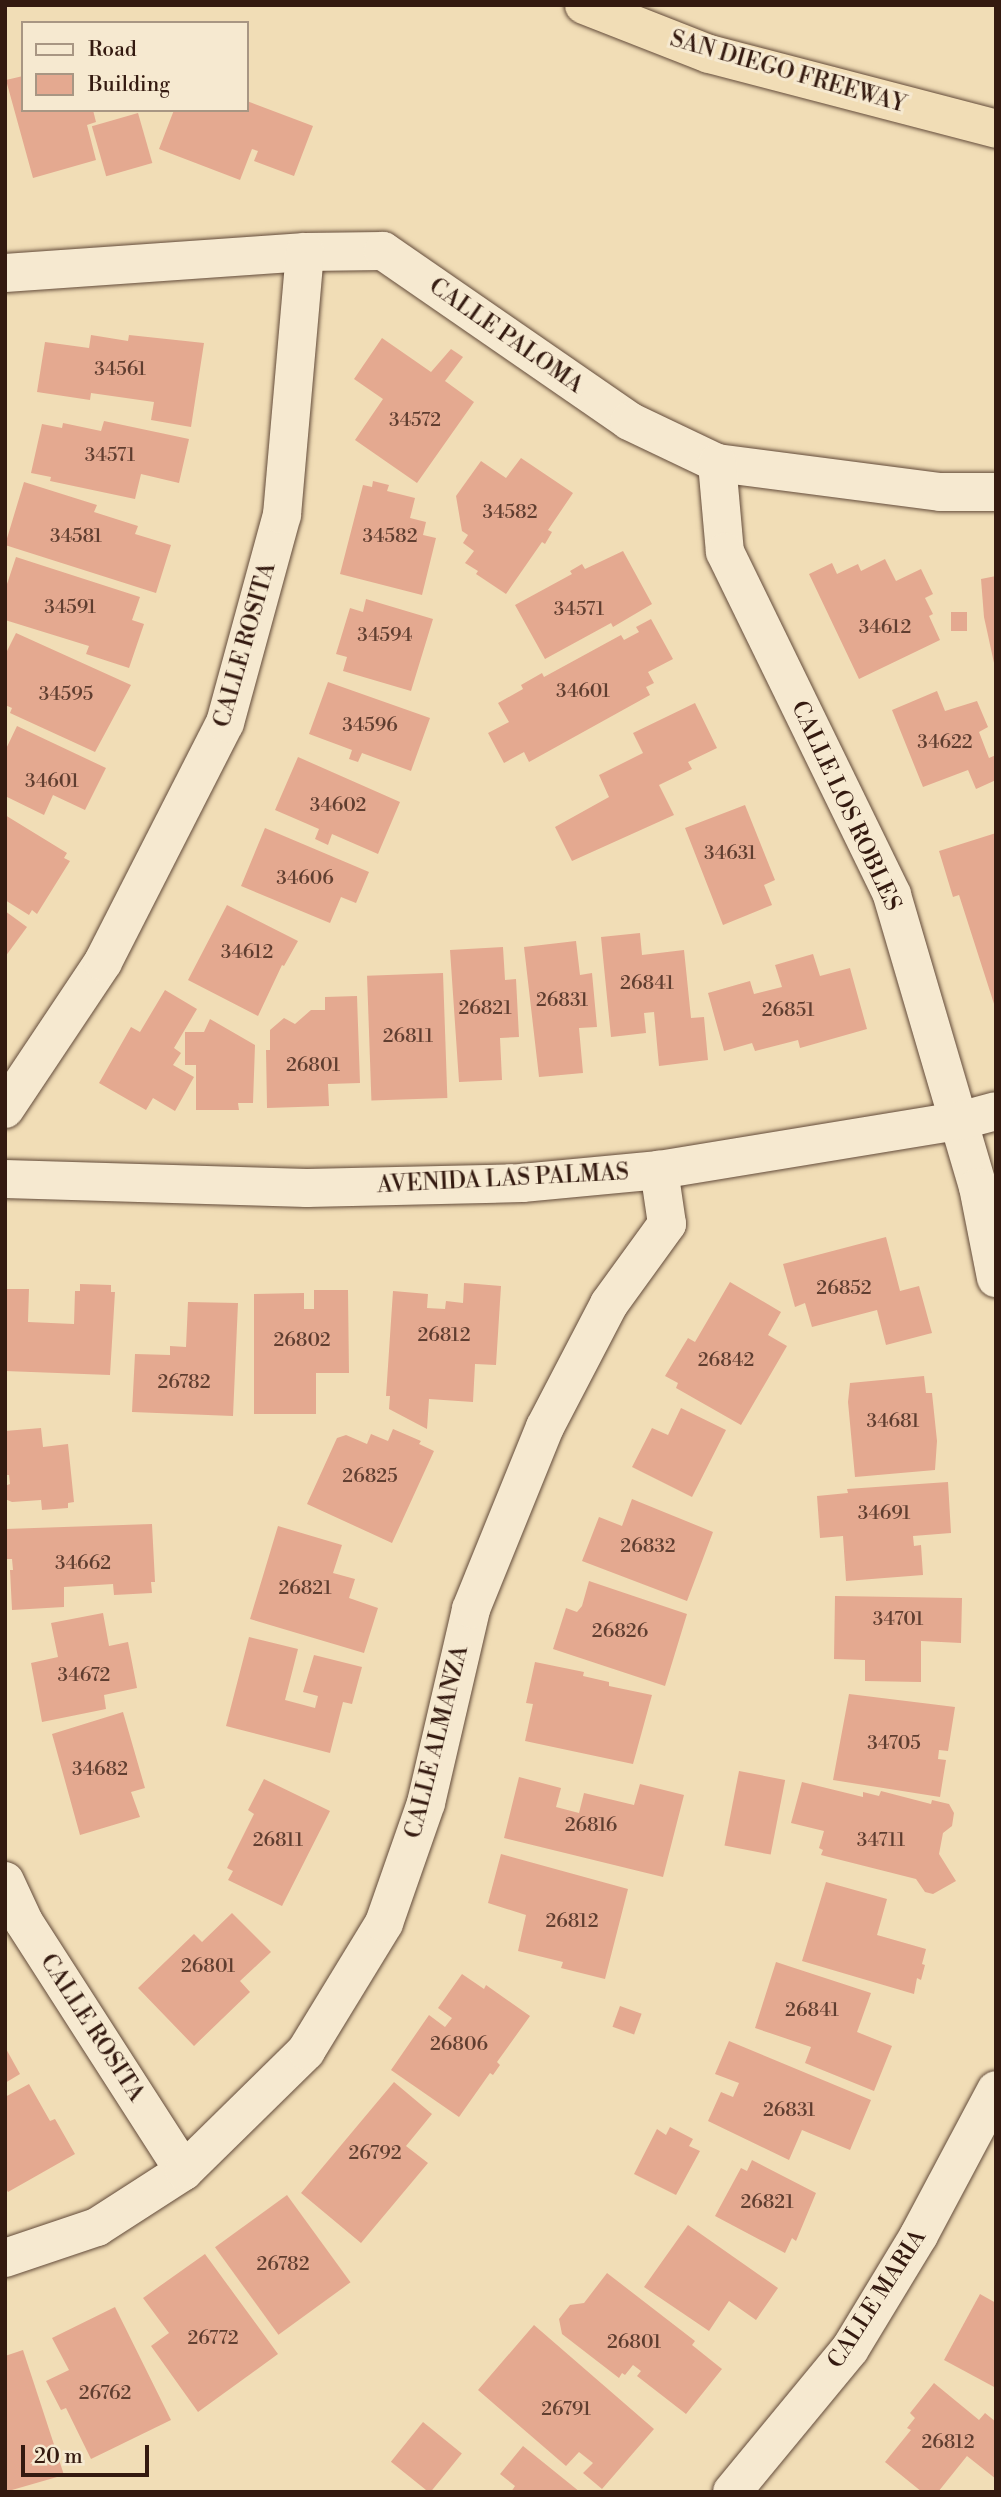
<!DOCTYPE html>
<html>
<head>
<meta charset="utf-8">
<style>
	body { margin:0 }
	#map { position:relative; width:1001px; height:2497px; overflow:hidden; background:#f1ddb6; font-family:"Libre Bodoni",serif }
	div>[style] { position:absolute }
	.building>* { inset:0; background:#e4a990; transform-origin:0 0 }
	.roads { filter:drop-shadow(0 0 2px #634b3a) drop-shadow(0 0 2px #634b3a) }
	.minor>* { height:38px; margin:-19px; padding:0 19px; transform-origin:19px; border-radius:19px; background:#f6e9d0 }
	.highway>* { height:38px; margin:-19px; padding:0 19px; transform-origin:19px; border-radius:19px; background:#f1ddb6 }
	span { translate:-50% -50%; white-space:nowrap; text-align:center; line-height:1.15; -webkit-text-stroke:6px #f6e9d0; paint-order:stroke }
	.number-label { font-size:19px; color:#603e30 }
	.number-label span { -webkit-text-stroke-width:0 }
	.street-label { font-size:23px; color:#341a10 }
	.frame { position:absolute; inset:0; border:7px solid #341a10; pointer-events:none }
	.legend { position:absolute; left:21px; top:21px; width:228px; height:91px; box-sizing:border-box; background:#f6e9d0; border:2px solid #a89683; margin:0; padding:9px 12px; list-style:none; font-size:21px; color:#341a10 }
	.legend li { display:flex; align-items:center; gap:14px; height:35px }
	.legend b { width:35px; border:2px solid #a89683 }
	.scale { position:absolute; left:21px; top:2445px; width:128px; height:32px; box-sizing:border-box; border:4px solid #341a10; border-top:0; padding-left:9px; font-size:21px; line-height:24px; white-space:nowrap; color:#341a10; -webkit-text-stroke:5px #f6e9d0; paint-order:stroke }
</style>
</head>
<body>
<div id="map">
	<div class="building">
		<i style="clip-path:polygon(23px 76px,23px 110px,93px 110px,96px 122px,87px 125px,96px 160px,33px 178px,6px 80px)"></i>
		<i style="clip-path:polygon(247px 101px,313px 126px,294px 176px,254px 161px,258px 151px,252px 149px,240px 180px,159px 149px,174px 110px,247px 110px)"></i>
		<i style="left:138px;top:113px;width:52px;height:48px;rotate:74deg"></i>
		<i style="clip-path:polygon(91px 335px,128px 341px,129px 335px,204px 343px,191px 427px,151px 420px,154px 402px,91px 393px,90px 400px,37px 392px,45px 342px,89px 348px)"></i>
		<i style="clip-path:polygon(382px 338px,431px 372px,451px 349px,463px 357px,445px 381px,474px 402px,417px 483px,355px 440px,383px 399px,354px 379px)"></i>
		<i style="clip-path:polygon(104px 421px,189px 439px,179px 483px,141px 474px,135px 499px,50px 481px,51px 477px,31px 473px,42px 424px,62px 428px,63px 423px,101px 431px)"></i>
		<i style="clip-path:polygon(521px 458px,573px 493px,548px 530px,552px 532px,545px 544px,542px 542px,506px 594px,476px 574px,478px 571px,465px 563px,474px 551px,463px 543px,468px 535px,462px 531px,456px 496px,481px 461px,506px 478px)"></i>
		<i style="clip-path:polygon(373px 481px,389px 485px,387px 491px,415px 498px,410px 518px,426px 522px,423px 535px,436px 538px,422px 595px,340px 574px,363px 485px,372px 487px)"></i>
		<i style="clip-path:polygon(24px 482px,97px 505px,94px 512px,138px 526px,135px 534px,171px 545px,156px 593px,5px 545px)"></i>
		<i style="clip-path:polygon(623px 551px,652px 604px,613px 627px,611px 623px,545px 659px,515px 605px,572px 574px,570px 571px,582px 564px,585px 569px)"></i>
		<i style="clip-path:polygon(16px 557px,140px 597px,132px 620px,144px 624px,129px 668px,86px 654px,89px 646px,5px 620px,5px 590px)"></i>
		<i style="clip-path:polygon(885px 559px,896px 581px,921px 569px,933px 594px,925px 598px,933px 614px,929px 616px,940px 640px,859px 679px,809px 574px,832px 563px,837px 574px,858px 564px,861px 571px)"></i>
		<i style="clip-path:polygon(996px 576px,996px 663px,994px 663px,984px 617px,981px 579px)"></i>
		<i style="clip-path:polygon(366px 599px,433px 619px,411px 691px,343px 671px,347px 657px,336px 654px,350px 608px,363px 612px)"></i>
		<i style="left:951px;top:612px;width:16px;height:19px"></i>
		<i style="clip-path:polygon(651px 619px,673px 659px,648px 672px,654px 683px,646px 687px,650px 695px,529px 762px,524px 752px,504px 763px,488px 733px,509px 722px,498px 703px,523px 689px,521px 685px,542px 673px,544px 677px,621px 635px,624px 640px,639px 632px,636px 627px)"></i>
		<i style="clip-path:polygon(16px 633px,131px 685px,95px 752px,10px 713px,12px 708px,5px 705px,5px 655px)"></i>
		<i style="clip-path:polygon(328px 682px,430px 718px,411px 771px,362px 753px,358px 762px,349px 759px,352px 750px,309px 734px)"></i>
		<i style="clip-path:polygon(937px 691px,945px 711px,977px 701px,988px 727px,979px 732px,989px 758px,996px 755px,996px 780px,976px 789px,968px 770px,923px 787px,892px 710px)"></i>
		<i style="clip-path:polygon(695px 703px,717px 748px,688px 762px,692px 769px,659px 785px,674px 815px,572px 861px,555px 827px,609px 797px,599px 775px,643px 753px,633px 733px)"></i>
		<i style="clip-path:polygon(17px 726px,106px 768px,85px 810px,53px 795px,44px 815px,5px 796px,5px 751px)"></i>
		<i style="clip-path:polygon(298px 757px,400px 802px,378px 854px,332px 834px,328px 845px,315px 839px,319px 829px,275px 810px)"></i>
		<i style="clip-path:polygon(745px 805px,775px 880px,764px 885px,772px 905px,723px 925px,685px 828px)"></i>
		<i style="clip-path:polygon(5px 815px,67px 853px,64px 858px,70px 861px,37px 914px,32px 910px,29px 915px,5px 900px)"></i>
		<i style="clip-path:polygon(265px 828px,369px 872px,356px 903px,341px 897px,330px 923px,241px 886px)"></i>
		<i style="clip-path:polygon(996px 833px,996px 1006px,995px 1007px,959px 895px,953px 897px,939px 851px)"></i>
		<i style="clip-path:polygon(227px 905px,298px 941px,284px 966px,282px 965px,258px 1016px,188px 980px)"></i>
		<i style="clip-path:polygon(5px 911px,27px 927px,5px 957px)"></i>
		<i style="clip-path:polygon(640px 933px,642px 955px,684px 950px,691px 1018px,704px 1017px,708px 1060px,659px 1066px,654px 1012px,644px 1013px,646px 1033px,611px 1037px,601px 937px)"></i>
		<i style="clip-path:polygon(576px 941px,580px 975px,592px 973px,597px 1027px,579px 1028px,583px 1073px,539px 1077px,524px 947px)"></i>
		<i style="clip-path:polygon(503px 947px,505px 980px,516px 979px,519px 1037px,500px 1038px,502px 1080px,459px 1082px,450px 950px)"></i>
		<i style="clip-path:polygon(813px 954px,820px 976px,850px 968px,867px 1029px,800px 1048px,798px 1040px,755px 1051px,752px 1043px,724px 1051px,708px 993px,750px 981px,754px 994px,782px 987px,775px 965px)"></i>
		<i style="left:443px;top:973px;width:125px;height:76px;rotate:88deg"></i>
		<i style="clip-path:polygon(165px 990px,197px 1009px,174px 1048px,181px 1053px,173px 1065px,194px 1077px,175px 1111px,153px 1098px,146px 1110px,99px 1083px,131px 1027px,140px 1032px)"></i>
		<i style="clip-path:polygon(357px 996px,360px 1083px,328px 1084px,329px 1106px,267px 1108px,266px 1050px,270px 1050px,270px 1030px,284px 1018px,295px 1024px,311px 1010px,325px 1010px,325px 997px)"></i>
		<i style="clip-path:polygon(210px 1019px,255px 1045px,253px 1103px,238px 1103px,239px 1110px,196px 1110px,196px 1065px,185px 1065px,185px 1032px,204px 1032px)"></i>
		<i style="clip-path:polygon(886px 1237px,900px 1291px,919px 1286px,932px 1333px,886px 1345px,877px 1310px,812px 1327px,805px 1303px,795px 1307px,783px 1264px)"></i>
		<i style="clip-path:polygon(730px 1282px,781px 1312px,768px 1335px,787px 1346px,741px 1425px,676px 1388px,678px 1383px,665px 1376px,688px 1338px,695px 1342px)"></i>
		<i style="clip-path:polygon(464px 1283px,501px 1286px,496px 1365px,475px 1364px,473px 1402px,429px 1399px,427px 1429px,389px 1409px,390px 1396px,386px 1396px,393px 1291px,428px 1294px,427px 1308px,445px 1309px,446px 1301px,463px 1303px)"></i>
		<i style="clip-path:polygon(80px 1284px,111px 1285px,111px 1292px,115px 1292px,110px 1375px,5px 1371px,5px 1289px,29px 1289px,28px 1322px,74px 1324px,75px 1291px,80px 1291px)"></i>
		<i style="clip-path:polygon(314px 1290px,348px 1290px,349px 1373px,316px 1373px,316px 1414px,254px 1414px,254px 1294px,304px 1293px,304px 1309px,314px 1309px)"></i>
		<i style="clip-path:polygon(188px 1302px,238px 1303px,233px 1416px,132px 1412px,135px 1354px,170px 1355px,170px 1346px,186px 1347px)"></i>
		<i style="clip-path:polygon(924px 1376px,926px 1393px,932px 1393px,937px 1441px,935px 1470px,855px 1477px,848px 1402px,850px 1383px)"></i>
		<i style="clip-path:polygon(681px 1408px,726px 1430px,692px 1497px,632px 1467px,652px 1428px,668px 1435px)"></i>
		<i style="clip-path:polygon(41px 1428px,43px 1447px,68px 1444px,74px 1502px,68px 1503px,68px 1508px,42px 1510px,41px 1500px,12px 1502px,5px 1499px,5px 1486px,10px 1484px,9px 1475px,5px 1475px,5px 1431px)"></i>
		<i style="clip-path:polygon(393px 1429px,421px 1441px,419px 1444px,434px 1451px,392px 1543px,307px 1504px,337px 1438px,346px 1435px,367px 1444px,371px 1434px,388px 1441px)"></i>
		<i style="clip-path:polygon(948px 1482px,951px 1533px,913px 1536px,914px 1546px,921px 1545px,923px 1575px,846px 1581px,843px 1536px,820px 1538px,817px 1496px,848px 1493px,847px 1489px)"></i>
		<i style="clip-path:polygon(632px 1499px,713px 1532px,687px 1601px,582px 1561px,599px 1517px,622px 1526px)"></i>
		<i style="clip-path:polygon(152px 1524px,155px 1582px,151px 1582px,152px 1593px,114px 1595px,113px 1584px,64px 1587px,64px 1607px,12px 1610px,10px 1570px,13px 1570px,12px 1559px,5px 1559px,5px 1529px)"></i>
		<i style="clip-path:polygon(278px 1526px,342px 1545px,333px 1573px,355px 1579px,349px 1598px,378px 1608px,364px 1653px,250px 1619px)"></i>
		<i style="clip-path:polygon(589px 1581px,687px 1614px,665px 1686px,553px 1649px,566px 1608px,577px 1612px,582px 1606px)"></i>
		<i style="clip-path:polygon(835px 1596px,962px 1598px,961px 1643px,921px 1641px,921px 1682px,865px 1681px,865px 1660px,834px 1659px)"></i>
		<i style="clip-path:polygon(103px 1613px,109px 1646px,128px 1642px,137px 1688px,104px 1695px,106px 1709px,42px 1722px,31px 1663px,58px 1657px,51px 1623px)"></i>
		<i style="clip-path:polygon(249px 1637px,298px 1649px,285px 1700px,315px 1708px,318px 1696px,303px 1692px,314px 1655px,362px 1667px,352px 1704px,343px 1702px,330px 1753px,226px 1726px)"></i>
		<i style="clip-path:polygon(535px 1662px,584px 1672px,583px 1676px,609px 1682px,609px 1686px,652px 1695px,633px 1764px,525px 1741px,533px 1704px,526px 1703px)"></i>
		<i style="clip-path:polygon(849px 1694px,955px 1707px,948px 1751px,939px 1750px,938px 1759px,946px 1760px,940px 1797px,833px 1780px)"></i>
		<i style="clip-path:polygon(123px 1712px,145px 1788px,131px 1792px,140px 1817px,80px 1835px,52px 1734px)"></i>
		<i style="left:739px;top:1771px;width:47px;height:76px;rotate:11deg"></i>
		<i style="clip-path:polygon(519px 1777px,561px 1788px,556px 1807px,579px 1813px,584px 1793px,634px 1805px,640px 1784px,684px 1795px,663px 1877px,504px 1838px)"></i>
		<i style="clip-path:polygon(264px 1779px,330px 1811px,282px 1906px,228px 1880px,233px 1871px,227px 1868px,254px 1814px,248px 1810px)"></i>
		<i style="clip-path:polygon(802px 1782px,863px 1797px,863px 1792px,879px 1796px,881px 1791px,931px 1804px,932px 1800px,949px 1804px,954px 1813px,952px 1826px,943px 1833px,939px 1854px,956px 1881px,933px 1894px,925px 1892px,916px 1879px,821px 1855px,823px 1850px,819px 1848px,824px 1831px,791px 1823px)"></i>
		<i style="clip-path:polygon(501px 1854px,628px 1889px,605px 1979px,561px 1968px,563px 1962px,518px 1951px,526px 1915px,488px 1903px)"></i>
		<i style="clip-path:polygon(826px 1882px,887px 1899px,877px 1935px,926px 1949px,922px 1964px,925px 1965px,921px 1980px,917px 1978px,914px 1994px,802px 1961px)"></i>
		<i style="clip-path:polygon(232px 1913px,271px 1952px,240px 1981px,250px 1992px,194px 2046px,138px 1988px,194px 1934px,202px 1942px)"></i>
		<i style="clip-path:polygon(776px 1962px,871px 1993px,857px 2032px,892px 2046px,874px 2091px,805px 2063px,811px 2047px,755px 2028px)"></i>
		<i style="clip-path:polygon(462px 1974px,484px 1989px,486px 1985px,530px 2016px,497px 2062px,500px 2065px,493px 2075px,490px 2073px,459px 2117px,391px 2070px,429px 2015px,445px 2027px,452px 2018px,438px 2008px)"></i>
		<i style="left:620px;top:2006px;width:23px;height:22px;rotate:20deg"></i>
		<i style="clip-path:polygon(729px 2041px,871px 2100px,850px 2150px,802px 2130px,789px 2160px,708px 2121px,721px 2092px,733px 2097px,739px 2083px,715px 2074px)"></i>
		<i style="clip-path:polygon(5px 2047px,20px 2074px,5px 2083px)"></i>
		<i style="clip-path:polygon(394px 2082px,432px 2114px,406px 2146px,428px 2163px,361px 2243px,301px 2193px)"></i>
		<i style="clip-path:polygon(29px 2084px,50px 2121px,55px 2119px,75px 2154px,8px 2192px,5px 2187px,5px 2097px)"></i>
		<i style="clip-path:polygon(670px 2127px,693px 2139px,689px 2146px,700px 2151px,676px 2195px,634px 2174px,657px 2129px,666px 2135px)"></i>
		<i style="clip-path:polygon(752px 2160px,816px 2193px,796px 2241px,792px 2238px,785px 2253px,715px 2216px,741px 2168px,747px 2171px)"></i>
		<i style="left:287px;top:2195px;width:108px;height:89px;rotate:54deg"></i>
		<i style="clip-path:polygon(688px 2225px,778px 2288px,756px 2320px,729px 2301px,709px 2331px,644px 2287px)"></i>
		<i style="clip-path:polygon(205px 2254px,278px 2354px,198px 2412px,151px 2346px,169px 2333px,143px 2298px)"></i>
		<i style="clip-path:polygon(607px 2273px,695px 2341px,692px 2345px,722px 2369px,686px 2414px,637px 2376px,641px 2371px,633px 2365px,625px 2375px,622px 2373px,619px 2378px,562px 2334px,559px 2319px,570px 2305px,584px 2303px)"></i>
		<i style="clip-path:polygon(980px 2294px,996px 2303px,996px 2388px,944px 2360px)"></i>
		<i style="clip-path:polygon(115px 2307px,171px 2420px,91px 2459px,66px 2408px,61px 2410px,46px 2381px,69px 2370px,52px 2338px)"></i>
		<i style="clip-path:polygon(534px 2325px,654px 2429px,602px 2489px,583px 2473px,593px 2463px,579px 2452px,566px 2466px,478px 2390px)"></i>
		<i style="clip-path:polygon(23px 2350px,64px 2475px,5px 2492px,5px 2356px)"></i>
		<i style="clip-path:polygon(934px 2383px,979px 2420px,985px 2413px,996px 2422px,996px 2479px,967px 2456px,938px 2492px,922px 2492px,885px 2462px,911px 2430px,907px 2428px,915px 2418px,910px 2413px)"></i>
		<i style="left:423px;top:2422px;width:50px;height:51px;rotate:39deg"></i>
		<i style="clip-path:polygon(523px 2446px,580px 2492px,511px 2492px,515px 2486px,500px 2474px)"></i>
	</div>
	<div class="roads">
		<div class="minor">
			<i style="left:5px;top:273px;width:301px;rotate:-4deg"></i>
			<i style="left:305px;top:252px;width:78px;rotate:-0.7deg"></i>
			<i style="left:383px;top:251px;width:299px;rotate:34.6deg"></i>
			<i style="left:629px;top:421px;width:98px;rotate:25.5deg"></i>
			<i style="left:717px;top:463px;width:225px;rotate:7.4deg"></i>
			<i style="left:940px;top:492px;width:56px"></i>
			<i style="left:717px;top:463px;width:89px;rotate:84.9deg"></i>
			<i style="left:725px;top:552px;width:381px;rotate:64deg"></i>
			<i style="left:892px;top:895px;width:304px;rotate:73.6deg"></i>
			<i style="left:978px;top:1187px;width:93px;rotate:78.8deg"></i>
			<i style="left:5px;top:1109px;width:177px;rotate:-56.3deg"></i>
			<i style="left:103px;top:962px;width:268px;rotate:-63deg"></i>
			<i style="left:225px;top:723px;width:216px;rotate:-74.7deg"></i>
			<i style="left:282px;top:515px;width:264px;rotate:-85deg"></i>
			<i style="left:5px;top:1179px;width:302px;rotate:1.7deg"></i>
			<i style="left:307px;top:1188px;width:215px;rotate:-1.3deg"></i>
			<i style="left:522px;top:1183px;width:138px;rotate:-5.4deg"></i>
			<i style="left:659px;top:1170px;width:304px;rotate:-9.3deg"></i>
			<i style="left:959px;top:1121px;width:38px;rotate:-15deg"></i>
			<i style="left:5px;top:1881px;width:45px;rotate:65.1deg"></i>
			<i style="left:24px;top:1922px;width:296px;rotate:57.3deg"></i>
			<i style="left:5px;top:2258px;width:97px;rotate:-18.6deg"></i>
			<i style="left:97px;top:2227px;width:103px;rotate:-32.8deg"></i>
			<i style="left:184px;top:2171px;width:171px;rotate:-44.5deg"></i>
			<i style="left:306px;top:2051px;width:150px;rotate:-58.6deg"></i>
			<i style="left:384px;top:1923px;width:127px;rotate:-70.7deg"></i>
			<i style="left:426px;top:1803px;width:199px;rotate:-76.9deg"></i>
			<i style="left:471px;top:1609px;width:196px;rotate:-67.9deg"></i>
			<i style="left:545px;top:1427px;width:139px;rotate:-62.5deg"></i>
			<i style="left:609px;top:1304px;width:99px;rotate:-54.1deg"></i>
			<i style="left:667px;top:1224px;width:55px;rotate:-98.4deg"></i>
			<i style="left:732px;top:2492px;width:185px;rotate:-50.5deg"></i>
			<i style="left:850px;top:2349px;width:133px;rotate:-58.8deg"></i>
			<i style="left:919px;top:2235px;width:164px;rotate:-62deg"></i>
		</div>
		<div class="highway">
			<i style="left:584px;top:5px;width:134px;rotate:21.4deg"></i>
			<i style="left:709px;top:54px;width:297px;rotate:14.6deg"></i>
		</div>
	</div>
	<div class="number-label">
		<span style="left:120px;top:370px">34561</span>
		<span style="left:415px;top:421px">34572</span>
		<span style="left:110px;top:456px">34571</span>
		<span style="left:510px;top:513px">34582</span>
		<span style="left:76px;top:537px">34581</span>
		<span style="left:390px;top:537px">34582</span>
		<span style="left:70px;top:608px">34591</span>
		<span style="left:579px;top:610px">34571</span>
		<span style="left:885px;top:628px">34612</span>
		<span style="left:385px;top:636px">34594</span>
		<span style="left:583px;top:692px">34601</span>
		<span style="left:66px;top:695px">34595</span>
		<span style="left:370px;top:726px">34596</span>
		<span style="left:945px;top:743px">34622</span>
		<span style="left:52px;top:782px">34601</span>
		<span style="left:338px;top:806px">34602</span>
		<span style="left:730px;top:854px">34631</span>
		<span style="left:305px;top:879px">34606</span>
		<span style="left:247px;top:953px">34612</span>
		<span style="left:647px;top:984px">26841</span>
		<span style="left:562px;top:1001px">26831</span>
		<span style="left:485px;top:1009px">26821</span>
		<span style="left:788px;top:1011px">26851</span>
		<span style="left:408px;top:1037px">26811</span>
		<span style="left:313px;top:1066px">26801</span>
		<span style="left:844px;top:1289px">26852</span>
		<span style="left:444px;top:1336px">26812</span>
		<span style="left:302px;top:1341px">26802</span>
		<span style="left:726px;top:1361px">26842</span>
		<span style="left:184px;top:1383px">26782</span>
		<span style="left:893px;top:1422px">34681</span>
		<span style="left:370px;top:1477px">26825</span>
		<span style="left:884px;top:1514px">34691</span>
		<span style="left:648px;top:1547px">26832</span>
		<span style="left:83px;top:1564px">34662</span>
		<span style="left:305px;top:1589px">26821</span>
		<span style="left:898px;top:1620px">34701</span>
		<span style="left:620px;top:1632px">26826</span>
		<span style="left:84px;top:1676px">34672</span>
		<span style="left:894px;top:1744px">34705</span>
		<span style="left:100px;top:1770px">34682</span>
		<span style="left:591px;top:1826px">26816</span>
		<span style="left:278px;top:1841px">26811</span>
		<span style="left:881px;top:1841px">34711</span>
		<span style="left:572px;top:1922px">26812</span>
		<span style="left:208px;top:1967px">26801</span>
		<span style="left:812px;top:2011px">26841</span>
		<span style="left:459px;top:2045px">26806</span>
		<span style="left:789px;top:2111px">26831</span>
		<span style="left:375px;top:2154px">26792</span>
		<span style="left:767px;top:2203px">26821</span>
		<span style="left:283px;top:2265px">26782</span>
		<span style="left:213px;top:2339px">26772</span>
		<span style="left:634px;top:2343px">26801</span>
		<span style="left:105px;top:2394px">26762</span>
		<span style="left:566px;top:2410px">26791</span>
		<span style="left:948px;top:2443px">26812</span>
	</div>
	<div class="street-label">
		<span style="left:788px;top:72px;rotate:16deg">SAN DIEGO FREEWAY</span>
		<span style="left:506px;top:336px;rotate:35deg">CALLE PALOMA</span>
		<span style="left:245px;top:645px;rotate:-74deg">CALLE ROSITA</span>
		<span style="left:846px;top:806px;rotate:65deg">CALLE LOS ROBLES</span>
		<span style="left:503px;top:1179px;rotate:-3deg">AVENIDA LAS PALMAS</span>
		<span style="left:437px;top:1742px;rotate:-76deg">CALLE ALMANZA</span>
		<span style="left:92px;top:2028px;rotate:57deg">CALLE ROSITA</span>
		<span style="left:877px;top:2299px;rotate:-57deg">CALLE MARIA</span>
	</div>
	<div class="frame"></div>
	<ul class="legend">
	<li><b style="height:9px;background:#f6e9d0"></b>Road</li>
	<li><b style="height:19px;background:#e4a990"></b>Building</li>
	</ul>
	<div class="scale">20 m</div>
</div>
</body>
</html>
